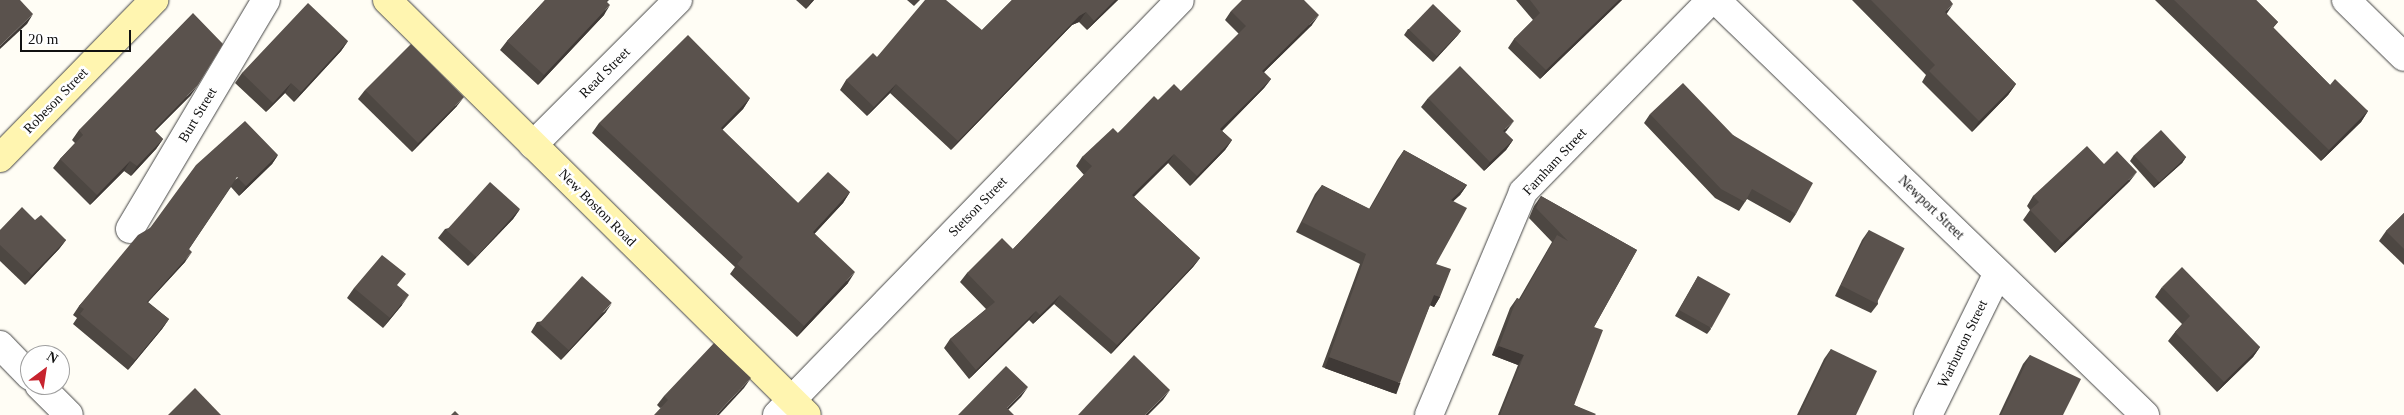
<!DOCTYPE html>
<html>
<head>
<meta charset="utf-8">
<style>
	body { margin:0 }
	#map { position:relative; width:2404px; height:415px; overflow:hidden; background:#fffdf5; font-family:Georgia,serif }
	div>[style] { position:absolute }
	.roads { filter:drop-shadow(0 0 1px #444) drop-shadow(0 0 1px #444) }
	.street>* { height:28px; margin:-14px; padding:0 14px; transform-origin:14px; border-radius:14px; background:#fff }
	.secondary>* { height:28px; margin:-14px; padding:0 14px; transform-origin:14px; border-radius:14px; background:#fff5b0 }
	.wall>* { inset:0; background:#4d4742 }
	.shaded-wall>* { inset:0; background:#3f3936; transform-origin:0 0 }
	.building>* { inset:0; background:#5a524d; transform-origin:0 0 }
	span { translate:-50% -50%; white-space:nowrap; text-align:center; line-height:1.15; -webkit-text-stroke:5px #fff; paint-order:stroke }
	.street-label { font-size:14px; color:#111 }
	.north { position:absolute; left:20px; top:345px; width:50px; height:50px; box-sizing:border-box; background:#fff; border:1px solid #a0a0a0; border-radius:50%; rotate:31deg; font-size:14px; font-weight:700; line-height:20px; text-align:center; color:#111 }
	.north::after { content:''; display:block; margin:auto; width:18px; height:22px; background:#c7232e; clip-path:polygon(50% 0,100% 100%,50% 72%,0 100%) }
	.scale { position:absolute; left:20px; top:30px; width:111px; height:22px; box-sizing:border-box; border:2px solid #111; border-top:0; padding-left:6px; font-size:15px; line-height:18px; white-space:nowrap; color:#111; -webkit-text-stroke:4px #fff; paint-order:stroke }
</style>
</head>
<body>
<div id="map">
	<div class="roads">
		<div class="street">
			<i style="left:1716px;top:0;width:597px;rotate:44.05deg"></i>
			<i style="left:2346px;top:0;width:81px;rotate:44.5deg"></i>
			<i style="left:533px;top:145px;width:205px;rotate:-45deg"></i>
			<i style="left:130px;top:229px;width:266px;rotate:-59.3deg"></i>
			<i style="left:0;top:345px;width:43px;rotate:45.9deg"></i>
			<i style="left:39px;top:385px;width:42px;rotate:45deg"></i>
			<i style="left:777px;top:415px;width:578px;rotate:-45.84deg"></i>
			<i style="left:1429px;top:415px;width:242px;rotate:-67.1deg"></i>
			<i style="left:1523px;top:192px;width:269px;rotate:-45.6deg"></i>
			<i style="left:1928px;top:415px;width:158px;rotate:-63.8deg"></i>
		</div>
		<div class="secondary">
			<i style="left:387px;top:0;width:590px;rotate:44.66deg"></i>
			<i style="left:0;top:158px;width:221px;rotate:-45.7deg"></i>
		</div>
	</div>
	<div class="wall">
		<i style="clip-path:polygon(545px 0,609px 0,607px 2px,604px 15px,538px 85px,500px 50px,507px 41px)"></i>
		<i style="clip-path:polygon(796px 0,814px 0,806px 9px)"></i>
		<i style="clip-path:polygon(907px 0,920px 0,914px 6px)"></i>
		<i style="clip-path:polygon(1012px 0,1118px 0,1087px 30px,1079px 22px,1072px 25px,951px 150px,890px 93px,867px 116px,840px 90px,846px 80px,877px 57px,982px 30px)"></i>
		<i style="clip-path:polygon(1516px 0,1622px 0,1540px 79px,1508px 48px,1514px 39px,1533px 20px)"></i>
		<i style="clip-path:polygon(1852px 0,1950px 0,1946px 14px,2016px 84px,2008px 95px,1972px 132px,1922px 82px,1926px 75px)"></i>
		<i style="clip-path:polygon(2155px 0,2256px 0,2278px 22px,2273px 28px,2330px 85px,2368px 111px,2361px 122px,2321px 161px)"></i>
		<i style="clip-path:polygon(1231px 11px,1312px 25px,1264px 72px,1271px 79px,1264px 88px,1222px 131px,1232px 140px,1225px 150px,1190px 186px,1168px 163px,1134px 197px,1200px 258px,1193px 267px,1111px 354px,1054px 304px,1033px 324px,1029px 320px,969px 379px,944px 348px,950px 339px,986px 309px,960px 282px,967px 273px,1013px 249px,1084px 175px,1076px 166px,1082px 157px,1118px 133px,1158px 100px,1181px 91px,1239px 34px,1225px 20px)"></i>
		<i style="clip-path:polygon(1408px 29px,1461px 31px,1457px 36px,1433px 62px,1404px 35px)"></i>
		<i style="clip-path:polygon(348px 41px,341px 51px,294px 102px,285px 93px,266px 112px,235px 83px,242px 73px)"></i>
		<i style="clip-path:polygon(365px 90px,457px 106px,412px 152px,358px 99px)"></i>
		<i style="clip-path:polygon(191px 95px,155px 131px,163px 139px,156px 149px,131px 176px,124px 171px,90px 205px,53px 168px,60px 159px,75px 143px,72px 140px,79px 130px)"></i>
		<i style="clip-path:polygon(750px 98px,743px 109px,722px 130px,798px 203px,850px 192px,843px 203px,814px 234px,848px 283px,797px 337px,730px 274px,735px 267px,592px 133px,599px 123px)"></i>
		<i style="clip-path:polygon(1428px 98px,1507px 130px,1505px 132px,1513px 140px,1506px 150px,1484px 171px,1421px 107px)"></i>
		<i style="clip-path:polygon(1650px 114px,1733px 135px,1796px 214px,1790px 223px,1747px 199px,1739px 211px,1715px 198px,1644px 123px)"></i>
		<i style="clip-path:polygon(1404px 150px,1467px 185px,1460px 195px,1453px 201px,1436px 264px,1440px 297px,1434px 307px,1430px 305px,1393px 393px,1322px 367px,1360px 264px,1296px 232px,1315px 194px,1322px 185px,1369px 209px,1397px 160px)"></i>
		<i style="clip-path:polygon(278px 155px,272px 164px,239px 196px,231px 187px,189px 249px,185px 262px,148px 302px,169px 319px,162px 329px,128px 370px,73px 324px,77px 318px,73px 315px,79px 306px,150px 228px)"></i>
		<i style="clip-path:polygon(2134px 155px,2186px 157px,2182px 163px,2154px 188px,2130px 161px)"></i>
		<i style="clip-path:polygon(2104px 164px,2130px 181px,2055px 253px,2023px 220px,2030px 210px,2027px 206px,2033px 196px)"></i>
		<i style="clip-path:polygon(1541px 196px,1637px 250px,1594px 327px,1574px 405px,1595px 415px,1498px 415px,1518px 365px,1492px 355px,1510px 308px,1517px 298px,1519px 299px,1552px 242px,1529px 218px,1534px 206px)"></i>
		<i style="clip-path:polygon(520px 209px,513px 219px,468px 266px,438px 238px,445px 229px)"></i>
		<i style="clip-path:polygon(2404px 213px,2404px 265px,2379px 241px,2386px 231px)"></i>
		<i style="clip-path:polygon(35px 220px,66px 240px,59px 249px,25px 285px,0 261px,0 230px)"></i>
		<i style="clip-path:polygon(1869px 230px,1878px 304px,1871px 313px,1835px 296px,1862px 240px)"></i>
		<i style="clip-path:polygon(1698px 276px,1711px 329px,1707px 334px,1675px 316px)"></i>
		<i style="clip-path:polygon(397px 286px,402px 305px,383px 328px,347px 298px,354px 288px)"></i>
		<i style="clip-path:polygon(2162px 287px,2260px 347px,2253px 357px,2217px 392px,2168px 341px,2175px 332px,2182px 324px,2155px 297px)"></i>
		<i style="clip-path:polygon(606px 312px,561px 360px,531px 332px,537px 322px)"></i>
		<i style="clip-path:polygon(1831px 349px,1856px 415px,1797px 415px,1824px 359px)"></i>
		<i style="clip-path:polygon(2030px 355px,2063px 415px,1999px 415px,2023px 364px)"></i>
		<i style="clip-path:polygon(744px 388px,660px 408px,657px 405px,664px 396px)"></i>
	</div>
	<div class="shaded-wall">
		<i style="clip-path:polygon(812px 0,814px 0,806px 9px)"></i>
		<i style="clip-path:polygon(1115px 0,1118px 0,1087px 30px,1094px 21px)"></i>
		<i style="clip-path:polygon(1619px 0,1622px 0,1540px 79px,1546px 70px)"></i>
		<i style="clip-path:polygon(1953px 4px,1946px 15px,1945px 12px)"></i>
		<i style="clip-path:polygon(610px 5px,604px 15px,538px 85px,544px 75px)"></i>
		<i style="clip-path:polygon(1086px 12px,1079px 22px,1072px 25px,951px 150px,958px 141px,1079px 16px)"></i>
		<i style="clip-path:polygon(33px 14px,27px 24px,0 49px,0 46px)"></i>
		<i style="clip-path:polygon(1319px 15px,1312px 25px,1256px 80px,1262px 71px)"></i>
		<i style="clip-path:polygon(1461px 31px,1457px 36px,1433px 62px,1437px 56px)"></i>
		<i style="clip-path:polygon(348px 41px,341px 51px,294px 102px,301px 92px)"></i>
		<i style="clip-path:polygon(1271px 79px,1264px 88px,1214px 139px,1220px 129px)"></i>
		<i style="clip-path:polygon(291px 83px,285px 93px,266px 112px,273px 103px)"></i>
		<i style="clip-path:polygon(896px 84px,890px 93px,867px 116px,874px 107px)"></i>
		<i style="clip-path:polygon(2016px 84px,2008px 95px,1972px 132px,1979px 121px)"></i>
		<i style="clip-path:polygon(198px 85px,191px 95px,147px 139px,154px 130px)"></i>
		<i style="clip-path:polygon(464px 97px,457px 106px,412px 152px,419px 142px)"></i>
		<i style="clip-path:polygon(750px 98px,743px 109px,713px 139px,721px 128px)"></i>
		<i style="clip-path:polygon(2368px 111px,2361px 122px,2321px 161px,2329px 150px)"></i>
		<i style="clip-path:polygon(1514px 121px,1507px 130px,1497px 140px,1503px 131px)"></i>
		<i style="clip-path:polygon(163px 139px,156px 149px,131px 176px,137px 166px)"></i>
		<i style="clip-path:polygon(1232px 140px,1225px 150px,1190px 186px,1197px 176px)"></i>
		<i style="clip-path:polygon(1513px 140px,1506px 150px,1484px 171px,1490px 162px)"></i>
		<i style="clip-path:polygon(1174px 154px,1168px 163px,1125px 205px,1132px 195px)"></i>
		<i style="clip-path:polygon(278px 155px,272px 164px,239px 196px,246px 186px)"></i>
		<i style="clip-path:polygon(2186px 157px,2182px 163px,2154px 188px,2158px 182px)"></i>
		<i style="clip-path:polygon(130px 161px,124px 171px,90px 205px,97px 195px)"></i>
		<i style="clip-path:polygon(2137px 172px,2130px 181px,2055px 253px,2062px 243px)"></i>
		<i style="clip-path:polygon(1467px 185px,1460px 195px,1444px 210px,1451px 200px)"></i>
		<i style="clip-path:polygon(850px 192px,843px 203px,806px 243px,813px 232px)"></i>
		<i style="clip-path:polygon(520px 209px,513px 219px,468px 266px,475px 257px)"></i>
		<i style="clip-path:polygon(66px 240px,59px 249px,25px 285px,32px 275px)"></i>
		<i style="clip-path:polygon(192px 252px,185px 262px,140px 311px,147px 302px)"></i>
		<i style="clip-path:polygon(1200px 258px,1193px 267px,1111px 354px,1117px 345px)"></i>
		<i style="clip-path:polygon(855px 272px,848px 283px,797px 337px,804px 326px)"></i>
		<i style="clip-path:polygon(409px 295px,402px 305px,383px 328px,390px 318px)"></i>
		<i style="clip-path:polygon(1060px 295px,1054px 304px,1033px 324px,1040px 315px)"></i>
		<i style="clip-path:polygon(1434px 295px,1440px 297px,1434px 307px,1427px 304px)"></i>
		<i style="clip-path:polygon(612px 303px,606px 312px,561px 360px,568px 351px)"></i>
		<i style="clip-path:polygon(1036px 311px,1029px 320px,969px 379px,976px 370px)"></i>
		<i style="clip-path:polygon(169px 319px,162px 329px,128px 370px,135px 360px)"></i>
		<i style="clip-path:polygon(1499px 346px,1524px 355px,1518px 365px,1492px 355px)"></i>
		<i style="clip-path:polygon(2260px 347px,2253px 357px,2217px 392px,2224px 382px)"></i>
		<i style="left:1329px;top:357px;width:76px;height:12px;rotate:20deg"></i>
		<i style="clip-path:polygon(751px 378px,744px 388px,719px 415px,716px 415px)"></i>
		<i style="clip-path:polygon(1028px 387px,1021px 397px,1003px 415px,1007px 408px)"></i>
		<i style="clip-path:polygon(1170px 390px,1163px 400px,1148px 415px,1145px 415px)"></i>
	</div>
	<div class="building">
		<i style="clip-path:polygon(0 0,20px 0,33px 14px,0 46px)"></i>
		<i style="clip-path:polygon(545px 0,607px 0,606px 1px,610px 5px,544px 75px,507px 41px)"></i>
		<i style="clip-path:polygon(925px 0,946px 0,982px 30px,1012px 0,1115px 0,1094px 21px,1086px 12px,1079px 16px,958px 141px,896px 84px,874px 107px,846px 80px,873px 53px,877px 57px)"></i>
		<i style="clip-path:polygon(1242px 0,1304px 0,1319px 15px,1262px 71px,1271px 79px,1220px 129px,1232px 140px,1197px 176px,1174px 154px,1132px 195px,1200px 258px,1117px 345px,1060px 295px,1040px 315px,1036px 311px,976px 370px,950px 339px,995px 302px,967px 273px,1002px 238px,1013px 249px,1092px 166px,1082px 157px,1113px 128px,1118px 133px,1154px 96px,1158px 100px,1174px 84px,1181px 91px,1246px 26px,1231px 11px)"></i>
		<i style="clip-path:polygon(1530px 0,1619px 0,1546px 70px,1514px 39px,1540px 13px)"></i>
		<i style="clip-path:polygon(1871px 0,1950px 0,1953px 4px,1945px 12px,2016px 84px,1979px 121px,1929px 71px,1935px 65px)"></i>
		<i style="clip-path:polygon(2174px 0,2256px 0,2278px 22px,2273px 27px,2330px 85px,2335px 79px,2368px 111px,2329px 150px)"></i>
		<i style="clip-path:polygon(308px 3px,348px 41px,301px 92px,291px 83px,273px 103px,242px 73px)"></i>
		<i style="left:1433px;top:4px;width:39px;height:35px;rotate:44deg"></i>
		<i style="clip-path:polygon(193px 13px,223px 44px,198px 85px,154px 130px,163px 139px,137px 166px,130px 161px,97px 195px,60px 159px,83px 135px,79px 130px)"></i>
		<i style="clip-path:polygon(688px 35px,750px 98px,721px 128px,798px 203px,828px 172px,850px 192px,813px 232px,855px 272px,804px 326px,737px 264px,743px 257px,599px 123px)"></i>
		<i style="left:411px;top:44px;width:75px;height:65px;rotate:45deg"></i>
		<i style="clip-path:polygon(1460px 66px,1514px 121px,1503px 131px,1513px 140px,1490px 162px,1428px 98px)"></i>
		<i style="clip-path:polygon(1683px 83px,1733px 135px,1813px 183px,1796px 214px,1752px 189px,1745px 202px,1721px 189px,1650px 114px)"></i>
		<i style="clip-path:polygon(245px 121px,278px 155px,246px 186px,237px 177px,189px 249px,192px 252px,147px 302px,169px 319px,135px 360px,80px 314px,84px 309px,79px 306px,138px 235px,150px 228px,196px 165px)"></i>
		<i style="left:2161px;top:130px;width:37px;height:37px;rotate:47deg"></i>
		<i style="clip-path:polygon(2087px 146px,2104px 164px,2117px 151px,2137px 172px,2062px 243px,2030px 210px,2039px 202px,2033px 196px)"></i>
		<i style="clip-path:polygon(1404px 150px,1467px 185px,1451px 200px,1467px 208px,1436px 264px,1451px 269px,1440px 297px,1434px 295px,1400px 383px,1329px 357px,1366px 254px,1302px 222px,1322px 185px,1370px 209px)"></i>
		<i style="left:490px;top:182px;width:40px;height:65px;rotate:42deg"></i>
		<i style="clip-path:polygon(1541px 196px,1637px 250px,1594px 327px,1603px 330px,1574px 405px,1596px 414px,1595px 415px,1500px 415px,1524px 355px,1499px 346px,1517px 298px,1520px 300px,1557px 235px,1568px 241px,1536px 208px)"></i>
		<i style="clip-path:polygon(22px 207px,35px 220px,41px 215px,66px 240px,32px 275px,0 245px,0 230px)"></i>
		<i style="clip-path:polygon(2404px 213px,2404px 249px,2386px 231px)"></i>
		<i style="left:1869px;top:230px;width:40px;height:62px;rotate:27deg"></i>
		<i style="clip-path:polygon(382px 255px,406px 274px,397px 285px,409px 295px,390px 318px,354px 288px)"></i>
		<i style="clip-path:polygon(2182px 267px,2260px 347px,2224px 382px,2175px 332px,2190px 316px,2162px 287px)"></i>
		<i style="left:582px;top:276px;width:40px;height:64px;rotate:42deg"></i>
		<i style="left:1698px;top:276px;width:37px;height:39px;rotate:29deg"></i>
		<i style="clip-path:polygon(714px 343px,751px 378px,716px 415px,654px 415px,668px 400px,664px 396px)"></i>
		<i style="clip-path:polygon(1831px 349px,1877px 371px,1856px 415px,1799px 415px)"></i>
		<i style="clip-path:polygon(1134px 355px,1170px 390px,1145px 415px,1078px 415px)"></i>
		<i style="clip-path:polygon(2030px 355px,2081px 379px,2063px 415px,2001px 415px)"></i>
		<i style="clip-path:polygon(1006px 366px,1028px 387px,1007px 408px,1014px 415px,958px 415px)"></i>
		<i style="clip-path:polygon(195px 388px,221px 415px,168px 415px)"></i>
		<i style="clip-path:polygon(455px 411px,459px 415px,451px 415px)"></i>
	</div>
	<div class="street-label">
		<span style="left:605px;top:73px;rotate:-45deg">Read Street</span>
		<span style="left:56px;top:101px;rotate:-46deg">Robeson Street</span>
		<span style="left:198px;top:115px;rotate:-59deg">Burt Street</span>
		<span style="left:1555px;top:162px;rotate:-47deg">Farnham Street</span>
		<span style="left:978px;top:207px;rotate:-46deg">Stetson Street</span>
		<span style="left:597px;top:208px;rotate:45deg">New Boston Road</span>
		<span style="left:1931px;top:208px;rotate:44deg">Newport Street</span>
		<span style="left:1963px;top:344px;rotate:-64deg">Warburton Street</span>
	</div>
	<div class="north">N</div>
	<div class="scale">20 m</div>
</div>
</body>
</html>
